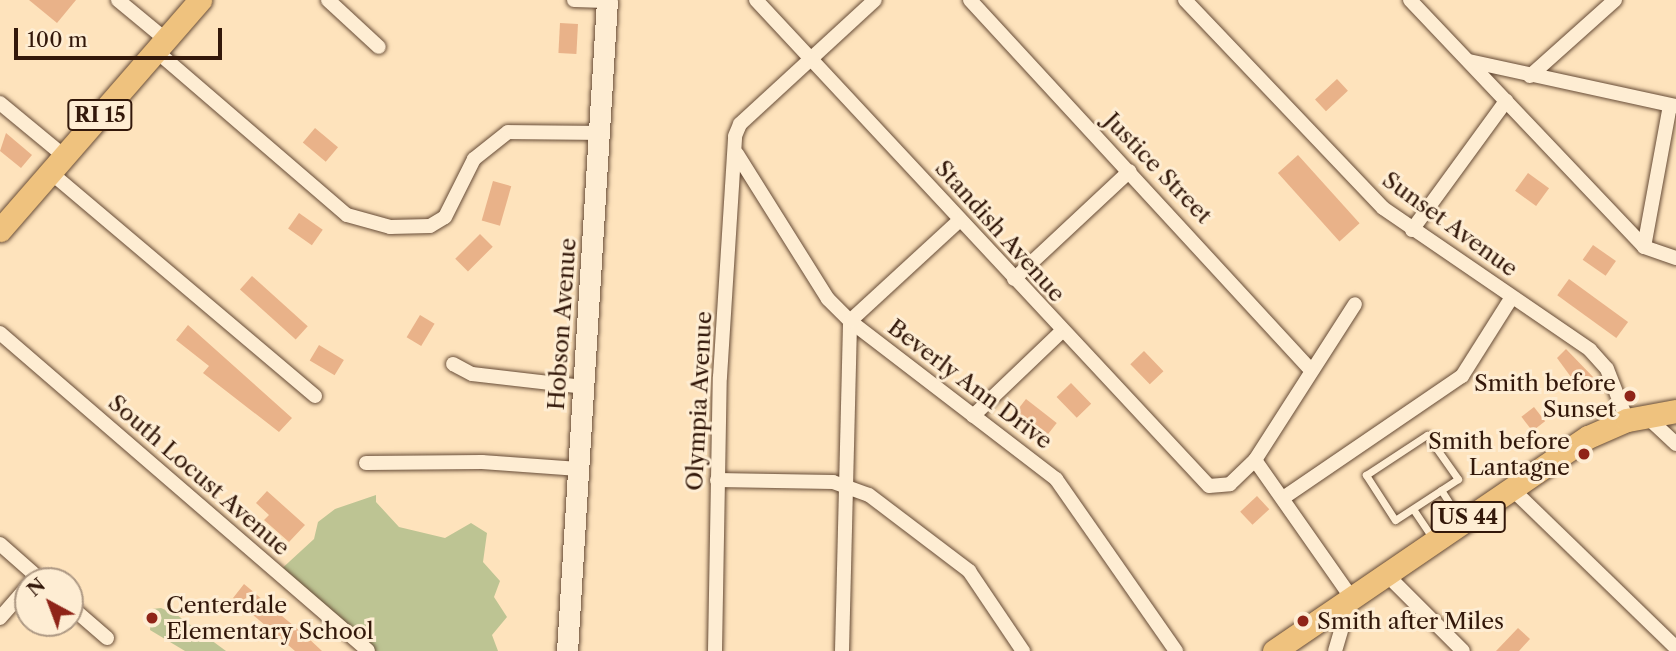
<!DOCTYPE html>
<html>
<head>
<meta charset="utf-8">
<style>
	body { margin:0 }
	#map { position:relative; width:1676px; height:651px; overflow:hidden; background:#fee3bc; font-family:"Libre Caslon Text",serif }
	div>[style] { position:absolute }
	.green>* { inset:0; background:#bdc493 }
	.building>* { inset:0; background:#e9b289; transform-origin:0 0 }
	.roads { filter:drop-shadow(0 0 2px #664b36) drop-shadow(0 0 2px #664b36) }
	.lane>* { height:7px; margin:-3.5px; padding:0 3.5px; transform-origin:3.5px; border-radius:3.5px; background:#feedd3 }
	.street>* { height:14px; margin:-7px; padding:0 7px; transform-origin:7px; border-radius:7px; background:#feedd3 }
	.secondary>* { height:21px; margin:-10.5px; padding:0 10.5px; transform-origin:10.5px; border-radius:10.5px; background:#feedd3 }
	.primary>* { height:23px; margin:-11.5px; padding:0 11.5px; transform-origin:11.5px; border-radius:11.5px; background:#efc27e }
	.dots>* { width:19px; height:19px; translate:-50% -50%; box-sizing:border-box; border:4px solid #feedd3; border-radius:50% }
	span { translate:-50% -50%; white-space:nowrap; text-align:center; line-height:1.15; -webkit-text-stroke:6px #feedd3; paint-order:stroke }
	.shield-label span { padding:2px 5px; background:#feedd3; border:2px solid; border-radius:5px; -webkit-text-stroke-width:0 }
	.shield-label { font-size:21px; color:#33180a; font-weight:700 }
	.street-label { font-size:23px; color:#33180a }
	.poi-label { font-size:23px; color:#33180a }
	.right { translate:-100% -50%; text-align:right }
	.left { translate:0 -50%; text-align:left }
	.north { position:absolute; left:14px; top:567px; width:70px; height:70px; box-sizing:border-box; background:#feedd3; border:2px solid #ad9883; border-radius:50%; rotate:319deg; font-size:19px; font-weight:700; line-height:28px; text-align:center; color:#33180a }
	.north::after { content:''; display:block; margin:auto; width:24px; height:32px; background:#8f2418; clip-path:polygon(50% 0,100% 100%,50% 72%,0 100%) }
	.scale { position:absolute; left:14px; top:28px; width:208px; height:32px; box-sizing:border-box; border:4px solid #33180a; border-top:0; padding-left:9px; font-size:21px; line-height:24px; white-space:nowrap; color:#33180a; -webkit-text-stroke:5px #feedd3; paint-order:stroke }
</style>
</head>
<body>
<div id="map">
	<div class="green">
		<i style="clip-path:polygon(376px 495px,376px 502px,399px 527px,445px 538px,471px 523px,487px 533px,483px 562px,500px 581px,494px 597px,507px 617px,492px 635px,498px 651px,361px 651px,277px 573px,314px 539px,318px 522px,335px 509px)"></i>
		<i style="clip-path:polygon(161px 608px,177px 615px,226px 651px,185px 651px,150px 630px,152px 609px)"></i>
	</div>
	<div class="building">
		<i style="clip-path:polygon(29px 0,76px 0,57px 23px)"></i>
		<i style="left:560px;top:23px;width:18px;height:30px;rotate:3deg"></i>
		<i style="left:1337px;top:79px;width:16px;height:30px;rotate:47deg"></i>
		<i style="left:315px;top:128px;width:30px;height:19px;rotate:40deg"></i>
		<i style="clip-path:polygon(6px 133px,32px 155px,21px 168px,0 151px)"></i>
		<i style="left:1298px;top:155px;width:92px;height:27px;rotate:48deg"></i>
		<i style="left:1528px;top:173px;width:26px;height:22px;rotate:36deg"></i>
		<i style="left:493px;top:181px;width:19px;height:41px;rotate:16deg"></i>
		<i style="left:299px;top:213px;width:29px;height:19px;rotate:35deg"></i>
		<i style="left:480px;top:234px;width:18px;height:35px;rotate:45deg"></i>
		<i style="left:1593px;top:245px;width:28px;height:18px;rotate:35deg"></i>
		<i style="left:252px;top:276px;width:75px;height:18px;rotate:42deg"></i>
		<i style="left:1569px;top:279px;width:73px;height:20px;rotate:36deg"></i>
		<i style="left:420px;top:315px;width:17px;height:26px;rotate:31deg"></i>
		<i style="clip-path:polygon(188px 325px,292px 418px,279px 432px,203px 373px,209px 366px,176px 340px)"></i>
		<i style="left:319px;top:345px;width:29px;height:18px;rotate:31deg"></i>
		<i style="clip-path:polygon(1566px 349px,1596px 380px,1582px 392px,1557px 358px)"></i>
		<i style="left:1144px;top:351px;width:28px;height:19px;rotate:46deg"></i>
		<i style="left:1071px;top:383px;width:29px;height:20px;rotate:46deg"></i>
		<i style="left:1026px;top:399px;width:39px;height:19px;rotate:38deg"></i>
		<i style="left:1534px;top:407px;width:18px;height:16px;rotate:52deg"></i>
		<i style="clip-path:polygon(267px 491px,305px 525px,289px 542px,264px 520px,269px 515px,256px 503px)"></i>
		<i style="left:1257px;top:496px;width:18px;height:23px;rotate:47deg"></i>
		<i style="clip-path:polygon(244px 584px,307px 637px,322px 651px,295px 651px,266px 626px,233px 598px)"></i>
		<i style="clip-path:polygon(1518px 628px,1530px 639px,1519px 651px,1496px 651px)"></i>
	</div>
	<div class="roads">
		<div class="lane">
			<i style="left:1427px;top:435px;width:54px;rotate:54.8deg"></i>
			<i style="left:1458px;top:479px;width:75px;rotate:146.9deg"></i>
			<i style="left:1395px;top:520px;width:54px;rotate:-122.8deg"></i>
			<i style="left:1366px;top:475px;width:73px;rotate:-33.3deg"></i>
			<i style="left:1441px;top:490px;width:35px;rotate:57deg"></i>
			<i style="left:1413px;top:509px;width:34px;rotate:56deg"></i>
		</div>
		<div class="street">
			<i style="left:118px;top:0;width:61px;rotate:39.7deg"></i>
			<i style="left:328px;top:0;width:69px;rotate:42.7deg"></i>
			<i style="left:574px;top:0;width:32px;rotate:2deg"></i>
			<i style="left:756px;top:0;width:664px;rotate:47.01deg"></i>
			<i style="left:1209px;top:486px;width:21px;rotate:-5deg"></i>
			<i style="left:1230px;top:484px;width:35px;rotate:-44deg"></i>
			<i style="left:1255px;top:460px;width:185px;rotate:-57.3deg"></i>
			<i style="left:970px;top:0;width:503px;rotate:47.34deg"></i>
			<i style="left:1185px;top:0;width:287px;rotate:46.4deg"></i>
			<i style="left:1383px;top:208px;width:251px;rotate:34.4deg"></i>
			<i style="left:1590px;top:350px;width:25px;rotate:48deg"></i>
			<i style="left:1607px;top:369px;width:55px;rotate:68.6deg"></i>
			<i style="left:1410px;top:0;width:340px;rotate:46.5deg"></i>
			<i style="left:1644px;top:247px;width:34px;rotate:19deg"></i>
			<i style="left:155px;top:50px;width:253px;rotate:40.7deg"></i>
			<i style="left:347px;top:215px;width:45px;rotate:15.6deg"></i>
			<i style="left:390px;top:227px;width:40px;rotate:-1.4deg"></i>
			<i style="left:430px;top:226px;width:17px;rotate:-31deg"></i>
			<i style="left:445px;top:217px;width:65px;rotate:-63.4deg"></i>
			<i style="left:474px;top:159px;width:43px;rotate:-38.5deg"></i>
			<i style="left:508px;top:132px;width:91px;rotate:0.6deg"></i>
			<i style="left:1469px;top:61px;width:212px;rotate:12.3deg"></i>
			<i style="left:1530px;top:76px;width:114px;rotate:-41.8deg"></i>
			<i style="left:0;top:103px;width:83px;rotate:39.6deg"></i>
			<i style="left:737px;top:154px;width:171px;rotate:57.9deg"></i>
			<i style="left:828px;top:299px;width:31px;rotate:45deg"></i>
			<i style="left:850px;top:321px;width:260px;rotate:37.5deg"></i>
			<i style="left:1056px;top:479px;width:210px;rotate:55.1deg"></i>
			<i style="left:50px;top:172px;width:347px;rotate:40.2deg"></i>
			<i style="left:1412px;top:230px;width:160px;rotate:-53.9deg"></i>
			<i style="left:1644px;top:247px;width:144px;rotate:-79.6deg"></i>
			<i style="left:1014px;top:279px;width:158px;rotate:-43deg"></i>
			<i style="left:0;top:333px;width:486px;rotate:40.8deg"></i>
			<i style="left:453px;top:364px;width:21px;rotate:28deg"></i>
			<i style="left:472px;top:374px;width:114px;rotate:6.6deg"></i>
			<i style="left:973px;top:416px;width:122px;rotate:-43.7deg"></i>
			<i style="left:1646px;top:416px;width:41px;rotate:43deg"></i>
			<i style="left:1255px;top:460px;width:167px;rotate:55deg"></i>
			<i style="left:1351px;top:597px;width:56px;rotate:106.5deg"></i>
			<i style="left:366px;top:463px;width:116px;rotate:-0.5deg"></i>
			<i style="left:482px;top:462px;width:97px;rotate:4.1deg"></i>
			<i style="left:717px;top:480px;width:116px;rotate:1deg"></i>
			<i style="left:833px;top:482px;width:38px;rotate:20deg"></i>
			<i style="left:869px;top:495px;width:126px;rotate:37.2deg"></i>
			<i style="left:969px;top:571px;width:97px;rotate:56deg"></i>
			<i style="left:1510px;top:487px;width:231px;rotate:44.1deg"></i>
			<i style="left:1283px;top:498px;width:217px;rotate:-34.3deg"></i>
			<i style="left:1462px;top:376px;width:93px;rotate:-57.7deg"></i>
			<i style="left:0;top:544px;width:56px;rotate:41.4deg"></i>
			<i style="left:1385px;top:573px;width:110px;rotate:45deg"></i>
			<i style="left:70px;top:606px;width:49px;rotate:40.9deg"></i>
			<i style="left:0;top:618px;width:43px;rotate:-48.8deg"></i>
			<i style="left:715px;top:651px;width:274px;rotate:-89deg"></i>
			<i style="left:720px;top:377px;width:241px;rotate:-86.4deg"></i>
			<i style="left:735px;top:136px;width:13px;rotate:-67deg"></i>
			<i style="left:740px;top:124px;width:183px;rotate:-42.6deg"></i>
			<i style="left:842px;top:651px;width:330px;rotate:-88.6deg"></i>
			<i style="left:850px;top:321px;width:149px;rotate:-42.6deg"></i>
		</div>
		<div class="secondary">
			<i style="left:567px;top:651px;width:652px;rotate:-86.48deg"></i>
		</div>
		<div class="primary">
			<i style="left:0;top:230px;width:305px;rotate:-49deg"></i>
			<i style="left:1274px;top:651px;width:380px;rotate:-34.3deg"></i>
			<i style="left:1588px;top:437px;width:43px;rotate:-23.6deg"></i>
			<i style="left:1627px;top:420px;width:50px;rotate:-10.4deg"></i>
		</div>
	</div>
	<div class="dots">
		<i style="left:1630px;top:396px;background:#8f2418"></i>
		<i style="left:1584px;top:454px;background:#8f2418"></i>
		<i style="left:152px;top:618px;background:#8f2418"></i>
		<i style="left:1303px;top:621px;background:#8f2418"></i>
	</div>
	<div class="shield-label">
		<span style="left:100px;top:115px">RI 15</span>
		<span style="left:1468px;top:517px">US 44</span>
	</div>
	<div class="street-label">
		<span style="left:1158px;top:168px;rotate:46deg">Justice Street</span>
		<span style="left:1450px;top:224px;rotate:36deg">Sunset Avenue</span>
		<span style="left:1000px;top:231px;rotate:48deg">Standish Avenue</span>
		<span style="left:562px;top:324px;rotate:-86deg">Hobson Avenue</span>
		<span style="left:970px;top:384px;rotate:37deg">Beverly Ann Drive</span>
		<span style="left:699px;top:401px;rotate:-87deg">Olympia Avenue</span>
		<span style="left:199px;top:475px;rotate:41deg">South Locust Avenue</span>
	</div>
	<div class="poi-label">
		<span class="right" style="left:1616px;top:396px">Smith before<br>Sunset</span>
		<span class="right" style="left:1570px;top:454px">Smith before<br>Lantagne</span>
		<span class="left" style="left:166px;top:618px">Centerdale<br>Elementary School</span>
		<span class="left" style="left:1317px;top:621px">Smith after Miles</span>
	</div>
	<div class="north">N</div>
	<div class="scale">100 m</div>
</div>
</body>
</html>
